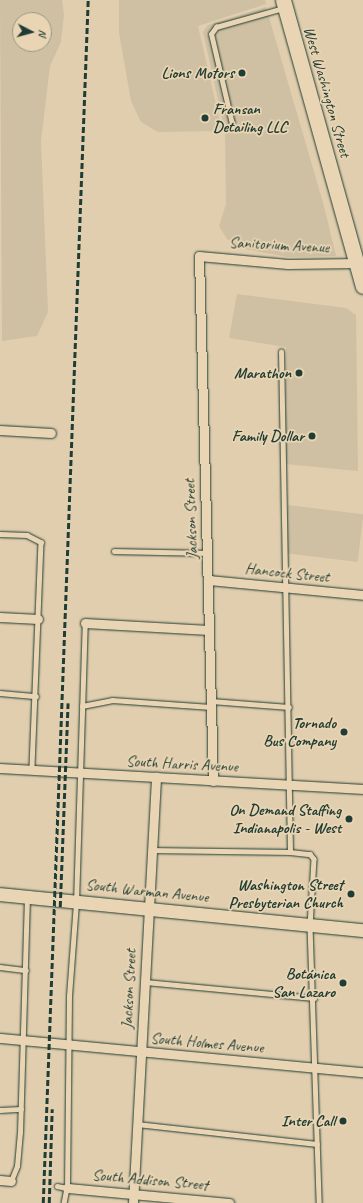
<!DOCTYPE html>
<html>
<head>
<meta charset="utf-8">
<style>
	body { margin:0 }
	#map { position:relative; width:363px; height:1203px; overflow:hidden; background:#e1ceae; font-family:Caveat,sans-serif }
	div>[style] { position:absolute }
	.built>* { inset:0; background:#cfc0a3; transform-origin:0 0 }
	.roads { filter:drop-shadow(0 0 1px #1f3d34) drop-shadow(0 0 1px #1f3d34) }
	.service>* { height:4.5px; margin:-2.25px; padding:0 2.25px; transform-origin:2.25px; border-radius:2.25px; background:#e9d4b3 }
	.minor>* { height:9px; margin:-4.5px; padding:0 4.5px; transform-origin:4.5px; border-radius:4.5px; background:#e9d4b3 }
	.secondary>* { height:13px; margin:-6.5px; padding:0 6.5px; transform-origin:6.5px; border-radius:6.5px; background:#e9d4b3 }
	.primary>* { height:15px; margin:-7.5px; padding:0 7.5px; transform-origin:7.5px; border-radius:7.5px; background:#e9d4b3 }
	.rail>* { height:2.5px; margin-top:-1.25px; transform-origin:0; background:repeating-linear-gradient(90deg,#1f3d34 0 6px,transparent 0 9px) }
	.dots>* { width:11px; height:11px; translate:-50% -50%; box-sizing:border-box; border:2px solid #e9d4b3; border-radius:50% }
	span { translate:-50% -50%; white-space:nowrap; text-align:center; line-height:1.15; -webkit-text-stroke:3.5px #e9d4b3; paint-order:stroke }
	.poi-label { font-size:16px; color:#1f3d34; font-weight:700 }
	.right { translate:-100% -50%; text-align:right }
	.left { translate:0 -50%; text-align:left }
	.street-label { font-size:16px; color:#1f3d34 }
	.north { position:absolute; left:12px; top:12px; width:40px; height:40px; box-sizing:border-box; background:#e9d4b3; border:1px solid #989880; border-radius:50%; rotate:96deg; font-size:11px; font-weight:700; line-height:16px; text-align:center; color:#1f3d34 }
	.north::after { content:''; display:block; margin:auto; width:14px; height:18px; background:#1f3d34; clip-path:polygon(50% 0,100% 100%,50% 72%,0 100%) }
</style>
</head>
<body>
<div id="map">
	<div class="built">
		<i style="clip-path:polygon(evenodd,0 0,62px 0,64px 15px,61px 42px,50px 66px,41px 141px,48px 312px,37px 336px,2px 341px,0 0,20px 20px,44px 20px,44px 44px,20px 44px,20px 20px)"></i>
		<i style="clip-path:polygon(119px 0,265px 0,266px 4px,198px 26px,222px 131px,158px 132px,141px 122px,131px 101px,119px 33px)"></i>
		<i style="clip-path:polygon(266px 7px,324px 206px,336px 256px,288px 257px,245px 249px,227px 239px,219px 226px,226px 204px,225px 131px,203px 32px,208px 25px)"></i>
		<i style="clip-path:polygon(237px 294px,346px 308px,356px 315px,358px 471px,285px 464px,286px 347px,229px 338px)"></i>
		<i style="left:288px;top:505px;width:76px;height:48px;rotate:7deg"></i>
	</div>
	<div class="roads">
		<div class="service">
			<i style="left:232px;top:124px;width:92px;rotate:-103.1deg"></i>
			<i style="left:211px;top:34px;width:9px;rotate:-54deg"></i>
			<i style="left:216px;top:27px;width:70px;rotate:-15.8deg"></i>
			<i style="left:0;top:534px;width:27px;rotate:2deg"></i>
			<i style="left:27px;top:535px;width:16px;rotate:27deg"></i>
			<i style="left:41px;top:542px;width:228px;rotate:92.3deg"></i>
			<i style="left:114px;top:551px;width:93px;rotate:1.2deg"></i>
			<i style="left:0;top:693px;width:36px;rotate:5deg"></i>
			<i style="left:211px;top:701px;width:78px;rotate:4.4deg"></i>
			<i style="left:82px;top:706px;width:31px;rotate:-11deg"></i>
			<i style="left:112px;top:700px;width:99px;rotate:4deg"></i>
			<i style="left:152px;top:850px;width:138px;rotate:0.8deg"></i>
			<i style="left:290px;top:852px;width:500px;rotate:-91.03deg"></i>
			<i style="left:290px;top:852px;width:20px;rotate:6deg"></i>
			<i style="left:310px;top:854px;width:6px;rotate:51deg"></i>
			<i style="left:314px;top:859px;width:67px;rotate:93.4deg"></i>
			<i style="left:310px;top:926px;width:277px;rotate:88.1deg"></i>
			<i style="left:0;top:967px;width:26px;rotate:7deg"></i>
			<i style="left:145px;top:982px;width:170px;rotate:5.4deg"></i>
			<i style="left:0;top:1110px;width:21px;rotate:-3deg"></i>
			<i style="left:137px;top:1124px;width:181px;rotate:6.3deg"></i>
			<i style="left:11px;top:1181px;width:16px;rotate:-68deg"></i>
			<i style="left:17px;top:1166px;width:33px;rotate:-85deg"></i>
			<i style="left:20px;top:1133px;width:234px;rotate:-88.3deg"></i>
			<i style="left:57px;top:1186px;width:10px;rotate:11deg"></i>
			<i style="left:67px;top:1188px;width:15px;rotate:101deg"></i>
			<i style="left:67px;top:1188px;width:192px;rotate:-89.4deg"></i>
			<i style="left:69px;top:996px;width:93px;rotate:-85.7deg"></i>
			<i style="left:76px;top:903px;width:280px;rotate:-88.2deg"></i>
		</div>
		<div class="minor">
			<i style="left:0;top:430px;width:51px;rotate:3.4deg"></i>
			<i style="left:208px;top:580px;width:156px;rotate:5.5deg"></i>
			<i style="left:0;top:617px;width:38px;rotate:3deg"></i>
			<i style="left:85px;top:623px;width:124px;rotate:3.2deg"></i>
			<i style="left:0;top:768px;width:364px;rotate:3.3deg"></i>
			<i style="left:213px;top:781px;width:525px;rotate:-91.53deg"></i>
			<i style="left:199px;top:256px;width:89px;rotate:5.1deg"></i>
			<i style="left:288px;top:264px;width:69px;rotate:-0.8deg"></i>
			<i style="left:0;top:1038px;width:365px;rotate:5.4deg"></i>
			<i style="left:0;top:1180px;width:11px;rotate:5deg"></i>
			<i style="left:67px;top:1188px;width:163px;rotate:5.3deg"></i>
			<i style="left:133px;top:1203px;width:427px;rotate:-86.9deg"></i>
		</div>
		<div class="secondary">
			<i style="left:0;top:894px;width:365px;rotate:5.7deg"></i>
		</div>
		<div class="primary">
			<i style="left:283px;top:0;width:297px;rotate:74.4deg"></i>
		</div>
	</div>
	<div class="rail">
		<i style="left:60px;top:907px;width:204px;rotate:-87.8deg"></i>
		<i style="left:43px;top:1203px;width:1204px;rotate:-87.86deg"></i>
		<i style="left:49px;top:1203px;width:94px;rotate:-88.2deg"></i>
	</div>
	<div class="dots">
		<i style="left:242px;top:73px;background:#1f3d34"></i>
		<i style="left:205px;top:118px;background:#1f3d34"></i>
		<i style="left:299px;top:373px;background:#1f3d34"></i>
		<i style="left:312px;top:436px;background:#1f3d34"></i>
		<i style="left:344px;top:732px;background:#1f3d34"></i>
		<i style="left:349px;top:819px;background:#1f3d34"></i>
		<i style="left:351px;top:894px;background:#1f3d34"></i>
		<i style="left:343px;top:983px;background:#1f3d34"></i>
		<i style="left:343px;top:1121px;background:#1f3d34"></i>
	</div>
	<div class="poi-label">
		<span class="right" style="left:234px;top:73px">Lions Motors</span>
		<span class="left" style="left:213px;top:118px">Fransan<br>Detailing LLC</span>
		<span class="right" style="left:291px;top:373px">Marathon</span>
		<span class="right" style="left:304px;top:436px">Family Dollar</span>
		<span class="right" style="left:336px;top:732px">Tornado<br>Bus Company</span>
		<span class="right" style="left:341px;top:819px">On Demand Staffing<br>Indianapolis - West</span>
		<span class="right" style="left:343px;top:894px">Washington Street<br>Presbyterian Church</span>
		<span class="right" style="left:335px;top:983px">Botánica<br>San Lazaro</span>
		<span class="right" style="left:335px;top:1121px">Inter Call</span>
	</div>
	<div class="street-label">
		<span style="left:327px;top:92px;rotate:74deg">West Washington Street</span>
		<span style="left:279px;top:245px;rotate:3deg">Sanitorium Avenue</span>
		<span style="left:191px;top:519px;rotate:-92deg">Jackson Street</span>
		<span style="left:287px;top:573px;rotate:6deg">Hancock Street</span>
		<span style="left:182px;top:764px;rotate:3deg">South Harris Avenue</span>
		<span style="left:147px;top:891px;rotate:6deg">South Warman Avenue</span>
		<span style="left:129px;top:989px;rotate:-87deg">Jackson Street</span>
		<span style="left:207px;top:1043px;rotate:5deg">South Holmes Avenue</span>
		<span style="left:150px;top:1180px;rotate:5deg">South Addison Street</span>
	</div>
	<div class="north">N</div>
</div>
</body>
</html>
